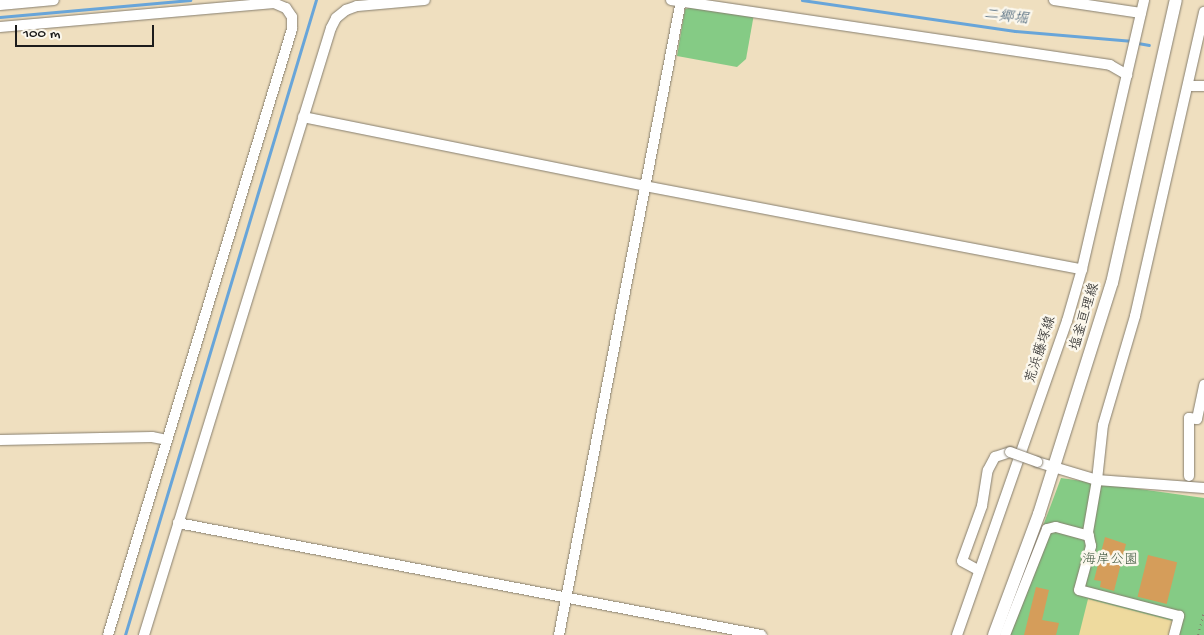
<!DOCTYPE html>
<html>
<head>
<meta charset="utf-8">
<style>
	body { margin:0 }
	#map { position:relative; width:1204px; height:635px; overflow:hidden; background:#efdfbf; font-family:"Gochi Hand","Klee One",sans-serif }
	div>[style] { position:absolute }
	.green>* { inset:0; background:#85cb85 }
	.sand>* { inset:0; background:#eeda9e }
	.stream>* { height:2.5px; margin:-1.25px; padding:0 1.25px; transform-origin:1.25px; border-radius:1.25px; background:#68a5d9 }
	.building>* { inset:0; background:#d59d5a; transform-origin:0 0 }
	.path>* { height:2px; margin-top:-1px; transform-origin:0; background:repeating-linear-gradient(90deg,#867e6e 0 1px,transparent 0 5px) }
	.roads { filter:drop-shadow(0 0 1px #867e6e) drop-shadow(0 0 1px #867e6e) }
	.minor>* { height:10px; margin:-5px; padding:0 5px; transform-origin:5px; border-radius:5px; background:#fff }
	.major>* { height:12px; margin:-6px; padding:0 6px; transform-origin:6px; border-radius:6px; background:#fff }
	.bridges { filter:drop-shadow(0 0 1px #867e6e) drop-shadow(0 0 1px #867e6e) }
	.minor-bridge>* { height:10px; margin:-5px; padding:0 5px; transform-origin:5px; border-radius:5px; background:#fff }
	span { translate:-50% -50%; white-space:nowrap; text-align:center; line-height:1.15; -webkit-text-stroke:5px #fbf7ec; paint-order:stroke }
	.street-label { font-size:14px; color:#1c1c1c }
	.park-label { font-size:14px; color:#415941 }
	.water-label { font-size:15px; color:#3e5a71; font-style:italic }
	.scale { position:absolute; left:15px; top:25px; width:139px; height:22px; box-sizing:border-box; border:2px solid #1c1c1c; border-top:0; padding-left:6px; font-size:15px; line-height:18px; white-space:nowrap; color:#1c1c1c; -webkit-text-stroke:4px #fbf7ec; paint-order:stroke }
</style>
</head>
<body>
<div id="map">
	<div class="green">
		<i style="clip-path:polygon(696px 6px,754px 14px,746px 59px,737px 67px,677px 56px,685px 9px)"></i>
		<i style="clip-path:polygon(1061px 478px,1204px 498px,1204px 635px,1002px 635px)"></i>
	</div>
	<div class="sand">
		<i style="clip-path:polygon(1088px 599px,1173px 621px,1169px 635px,1079px 635px)"></i>
	</div>
	<div class="stream">
		<i style="left:802px;top:0;width:215px;rotate:8.3deg"></i>
		<i style="left:1015px;top:31px;width:118px;rotate:4.8deg"></i>
		<i style="left:0;top:17px;width:191px;rotate:-5.1deg"></i>
		<i style="left:1138px;top:43px;width:11px;rotate:10deg"></i>
		<i style="left:125px;top:635px;width:663px;rotate:-73.26deg"></i>
	</div>
	<div class="building">
		<i style="clip-path:polygon(1105px 537px,1126px 544px,1114px 591px,1100px 587px,1101px 581px,1094px 580px)"></i>
		<i style="left:1148px;top:555px;width:30px;height:43px;rotate:14deg"></i>
		<i style="clip-path:polygon(1036px 587px,1049px 590px,1042px 620px,1059px 623px,1056px 635px,1024px 635px)"></i>
	</div>
	<div class="path">
		<i style="left:1198px;top:635px;width:24px;rotate:-75deg"></i>
	</div>
	<div class="roads">
		<div class="minor">
			<i style="left:671px;top:0;width:444px;rotate:8.4deg"></i>
			<i style="left:1110px;top:65px;width:20px;rotate:30deg"></i>
			<i style="left:1054px;top:0;width:88px;rotate:8.5deg"></i>
			<i style="left:0;top:5px;width:54px;rotate:-5.3deg"></i>
			<i style="left:0;top:27px;width:275px;rotate:-5deg"></i>
			<i style="left:274px;top:3px;width:13px;rotate:23deg"></i>
			<i style="left:286px;top:8px;width:11px;rotate:56deg"></i>
			<i style="left:292px;top:17px;width:12px;rotate:90deg"></i>
			<i style="left:292px;top:29px;width:633px;rotate:106.89deg"></i>
			<i style="left:1188px;top:86px;width:16px"></i>
			<i style="left:303px;top:117px;width:349px;rotate:11.4deg"></i>
			<i style="left:645px;top:186px;width:445px;rotate:10.8deg"></i>
			<i style="left:0;top:440px;width:152px;rotate:-1.1deg"></i>
			<i style="left:152px;top:437px;width:15px;rotate:11deg"></i>
			<i style="left:1037px;top:462px;width:63px;rotate:16.7deg"></i>
			<i style="left:1097px;top:480px;width:107px;rotate:4.3deg"></i>
			<i style="left:1189px;top:476px;width:58px;rotate:-90deg"></i>
			<i style="left:1189px;top:418px;width:8px;rotate:7deg"></i>
			<i style="left:1197px;top:419px;width:35px;rotate:-78deg"></i>
			<i style="left:178px;top:523px;width:594px;rotate:10.87deg"></i>
			<i style="left:978px;top:570px;width:18px;rotate:-151deg"></i>
			<i style="left:962px;top:561px;width:59px;rotate:-70deg"></i>
			<i style="left:982px;top:506px;width:36px;rotate:-81deg"></i>
			<i style="left:988px;top:470px;width:15px;rotate:-62deg"></i>
			<i style="left:995px;top:457px;width:16px;rotate:-18deg"></i>
			<i style="left:144px;top:635px;width:635px;rotate:-72.88deg"></i>
			<i style="left:331px;top:28px;width:11px;rotate:-63deg"></i>
			<i style="left:336px;top:18px;width:13px;rotate:-39deg"></i>
			<i style="left:346px;top:10px;width:12px;rotate:-20deg"></i>
			<i style="left:357px;top:6px;width:68px;rotate:-5deg"></i>
			<i style="left:559px;top:635px;width:647px;rotate:-79.12deg"></i>
			<i style="left:957px;top:635px;width:333px;rotate:-70.7deg"></i>
			<i style="left:1067px;top:321px;width:54px;rotate:-73.9deg"></i>
			<i style="left:1082px;top:269px;width:276px;rotate:-77deg"></i>
			<i style="left:1005px;top:635px;width:114px;rotate:-68.4deg"></i>
			<i style="left:1047px;top:529px;width:9px;rotate:-13deg"></i>
			<i style="left:1056px;top:527px;width:34px;rotate:15deg"></i>
			<i style="left:1174px;top:635px;width:20px;rotate:-75deg"></i>
			<i style="left:1179px;top:616px;width:103px;rotate:-165.4deg"></i>
			<i style="left:1079px;top:590px;width:46px;rotate:-74.7deg"></i>
			<i style="left:1091px;top:546px;width:14px;rotate:-102deg"></i>
			<i style="left:1088px;top:532px;width:53px;rotate:-80.2deg"></i>
			<i style="left:1097px;top:480px;width:55px;rotate:-83.8deg"></i>
			<i style="left:1103px;top:425px;width:114px;rotate:-73.6deg"></i>
			<i style="left:1135px;top:316px;width:312px;rotate:-77.2deg"></i>
		</div>
		<div class="major">
			<i style="left:994px;top:635px;width:129px;rotate:-69.6deg"></i>
			<i style="left:1039px;top:514px;width:242px;rotate:-72.5deg"></i>
			<i style="left:1112px;top:283px;width:290px;rotate:-77.3deg"></i>
		</div>
	</div>
	<div class="bridges">
		<div class="minor-bridge">
			<i style="left:1010px;top:452px;width:29px;rotate:20deg"></i>
		</div>
	</div>
	<div class="street-label">
		<span style="left:1086px;top:317px;rotate:-73deg">塩釜亘理線</span>
		<span style="left:1042px;top:350px;rotate:-72deg">荒浜藤塚線</span>
	</div>
	<div class="park-label">
		<span style="left:1110px;top:561px">海岸公園</span>
	</div>
	<div class="water-label">
		<span style="left:1006px;top:18px;rotate:7deg">二郷堀</span>
	</div>
	<div class="scale">100 m</div>
</div>
</body>
</html>
